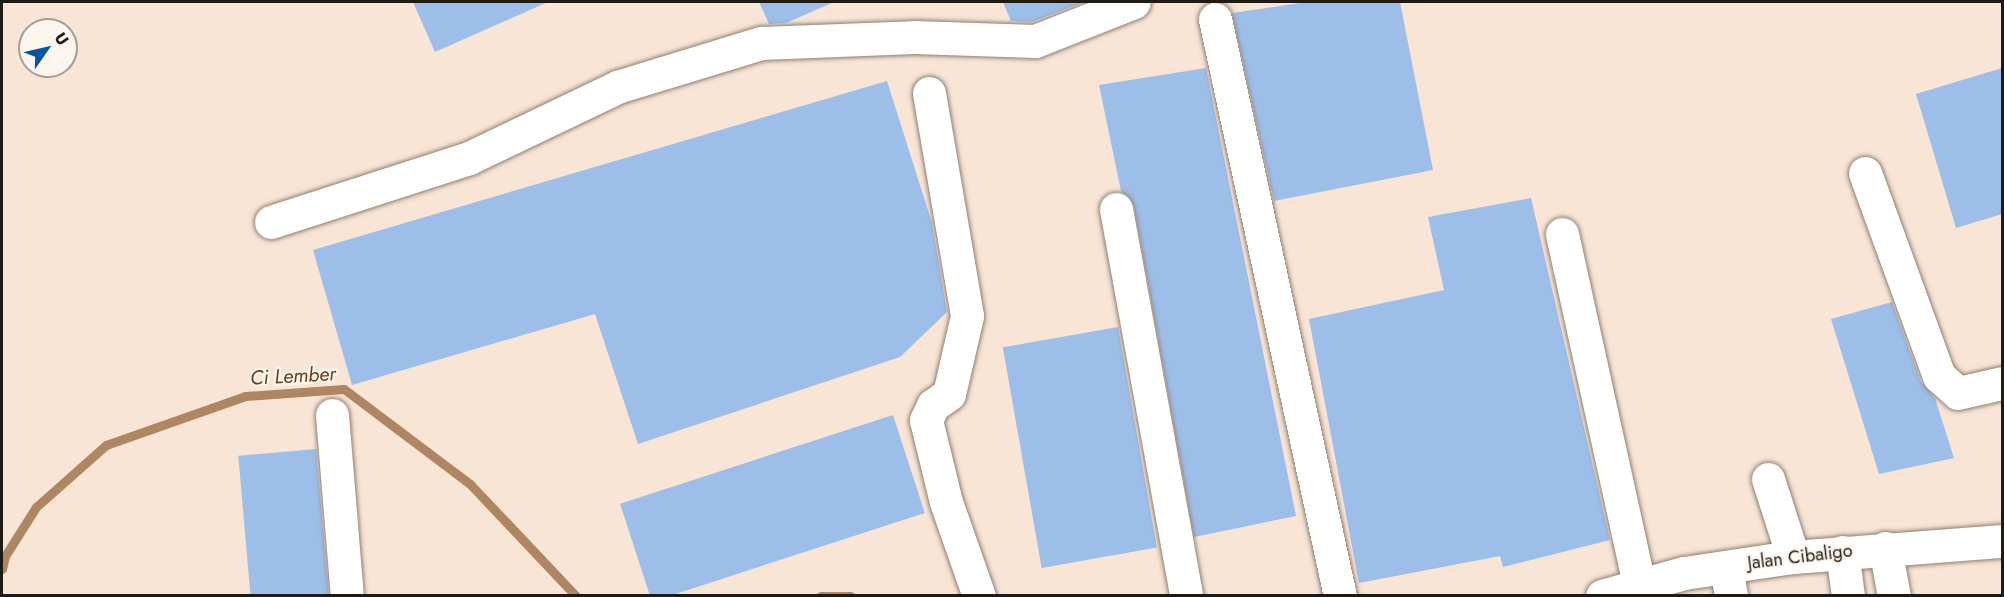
<!DOCTYPE html>
<html>
<head>
<meta charset="utf-8">
<style>
	body { margin:0 }
	#map { position:relative; width:2004px; height:597px; overflow:hidden; background:#f8e5d5; font-family:Jost,sans-serif }
	div>[style] { position:absolute }
	.stream>* { height:9px; margin:-4.5px; padding:0 4.5px; transform-origin:4.5px; border-radius:4.5px; background:#af8662 }
	.building>* { inset:0; background:#9cbee8; transform-origin:0 0 }
	.roads { filter:drop-shadow(0 0 2px #907f70) drop-shadow(0 0 2px #907f70) }
	.minor>* { height:33px; margin:-16.5px; padding:0 16.5px; transform-origin:16.5px; border-radius:16.5px; background:#fff }
	.major>* { height:33px; margin:-16.5px; padding:0 16.5px; transform-origin:16.5px; border-radius:16.5px; background:#fff }
	span { translate:-50% -50%; white-space:nowrap; text-align:center; line-height:1.15; -webkit-text-stroke:4.5px #fcf5ee; paint-order:stroke }
	.street-label { font-size:18px; color:#201a14 }
	.water-label { font-size:20px; color:#663d10; font-style:italic }
	.frame { position:absolute; inset:0; border:3px solid #201a14; pointer-events:none }
	.north { position:absolute; left:18px; top:18px; width:60px; height:60px; box-sizing:border-box; background:#fcf5ee; border:2px solid #a49d97; border-radius:50%; rotate:56deg; font-size:16px; font-weight:700; line-height:24px; text-align:center; color:#201a14 }
	.north::after { content:''; display:block; margin:auto; width:21px; height:27px; background:#0354a3; clip-path:polygon(50% 0,100% 100%,50% 72%,0 100%) }
</style>
</head>
<body>
<div id="map">
	<div class="stream">
		<i style="left:2px;top:569px;width:13px;rotate:-77deg"></i>
		<i style="left:5px;top:556px;width:58px;rotate:-57.7deg"></i>
		<i style="left:36px;top:507px;width:94px;rotate:-41.5deg"></i>
		<i style="left:106px;top:445px;width:147px;rotate:-19.4deg"></i>
		<i style="left:245px;top:396px;width:99px;rotate:-4deg"></i>
		<i style="left:344px;top:389px;width:158px;rotate:37deg"></i>
		<i style="left:470px;top:484px;width:154px;rotate:46.6deg"></i>
		<i style="left:821px;top:596px;width:29px"></i>
	</div>
	<div class="building">
		<i style="clip-path:polygon(413px 2px,548px 2px,435px 52px)"></i>
		<i style="clip-path:polygon(759px 2px,834px 2px,786px 23px,769px 24px)"></i>
		<i style="clip-path:polygon(1003px 2px,1084px 2px,1032px 22px,1011px 21px)"></i>
		<i style="clip-path:polygon(1307px 2px,1400px 2px,1433px 170px,1274px 201px,1232px 13px)"></i>
		<i style="clip-path:polygon(1206px 68px,1296px 516px,1194px 537px,1134px 206px,1121px 191px,1099px 85px)"></i>
		<i style="clip-path:polygon(2002px 68px,2002px 214px,1956px 228px,1916px 94px)"></i>
		<i style="clip-path:polygon(887px 81px,932px 223px,947px 312px,900px 357px,638px 444px,595px 314px,352px 385px,313px 250px)"></i>
		<i style="clip-path:polygon(1531px 198px,1610px 540px,1503px 567px,1500px 556px,1359px 583px,1309px 319px,1444px 290px,1428px 217px)"></i>
		<i style="clip-path:polygon(1892px 302px,1921px 382px,1935px 398px,1954px 458px,1879px 474px,1831px 319px)"></i>
		<i style="left:1118px;top:327px;width:224px;height:117px;rotate:80deg"></i>
		<i style="left:893px;top:415px;width:103px;height:287px;rotate:72deg"></i>
		<i style="left:316px;top:449px;width:147px;height:78px;rotate:85deg"></i>
	</div>
	<div class="roads">
		<div class="minor">
			<i style="left:1215px;top:19px;width:590px;rotate:77.78deg"></i>
			<i style="left:929px;top:93px;width:226px;rotate:80.3deg"></i>
			<i style="left:967px;top:316px;width:80px;rotate:103deg"></i>
			<i style="left:949px;top:394px;width:19px;rotate:145deg"></i>
			<i style="left:933px;top:405px;width:17px;rotate:115deg"></i>
			<i style="left:926px;top:420px;width:84px;rotate:76.3deg"></i>
			<i style="left:946px;top:502px;width:100px;rotate:70.7deg"></i>
			<i style="left:1865px;top:173px;width:216px;rotate:70deg"></i>
			<i style="left:1939px;top:376px;width:25px;rotate:42deg"></i>
			<i style="left:1958px;top:393px;width:45px;rotate:-12.8deg"></i>
			<i style="left:1116px;top:209px;width:393px;rotate:79.7deg"></i>
			<i style="left:271px;top:222px;width:208px;rotate:-17.9deg"></i>
			<i style="left:469px;top:158px;width:164px;rotate:-25.6deg"></i>
			<i style="left:617px;top:87px;width:151px;rotate:-17deg"></i>
			<i style="left:761px;top:43px;width:153px;rotate:-2.2deg"></i>
			<i style="left:914px;top:37px;width:121px;rotate:1.9deg"></i>
			<i style="left:1035px;top:41px;width:106px;rotate:-21.5deg"></i>
			<i style="left:1562px;top:234px;width:358px;rotate:77.6deg"></i>
			<i style="left:332px;top:415px;width:182px;rotate:85.3deg"></i>
			<i style="left:1768px;top:479px;width:82px;rotate:72.2deg"></i>
			<i style="left:1885px;top:548px;width:49px;rotate:79.4deg"></i>
			<i style="left:1842px;top:552px;width:44px;rotate:82.2deg"></i>
			<i style="left:1726px;top:567px;width:29px;rotate:80deg"></i>
		</div>
		<div class="major">
			<i style="left:1602px;top:596px;width:85px;rotate:-15.7deg"></i>
			<i style="left:1684px;top:573px;width:110px;rotate:-8.4deg"></i>
			<i style="left:1793px;top:557px;width:210px;rotate:-4.4deg"></i>
		</div>
	</div>
	<div class="street-label">
		<span style="left:1800px;top:557px;rotate:-7deg">Jalan Cibaligo</span>
	</div>
	<div class="water-label">
		<span style="left:293px;top:376px;rotate:-3deg">Ci Lember</span>
	</div>
	<div class="frame"></div>
	<div class="north">U</div>
</div>
</body>
</html>
